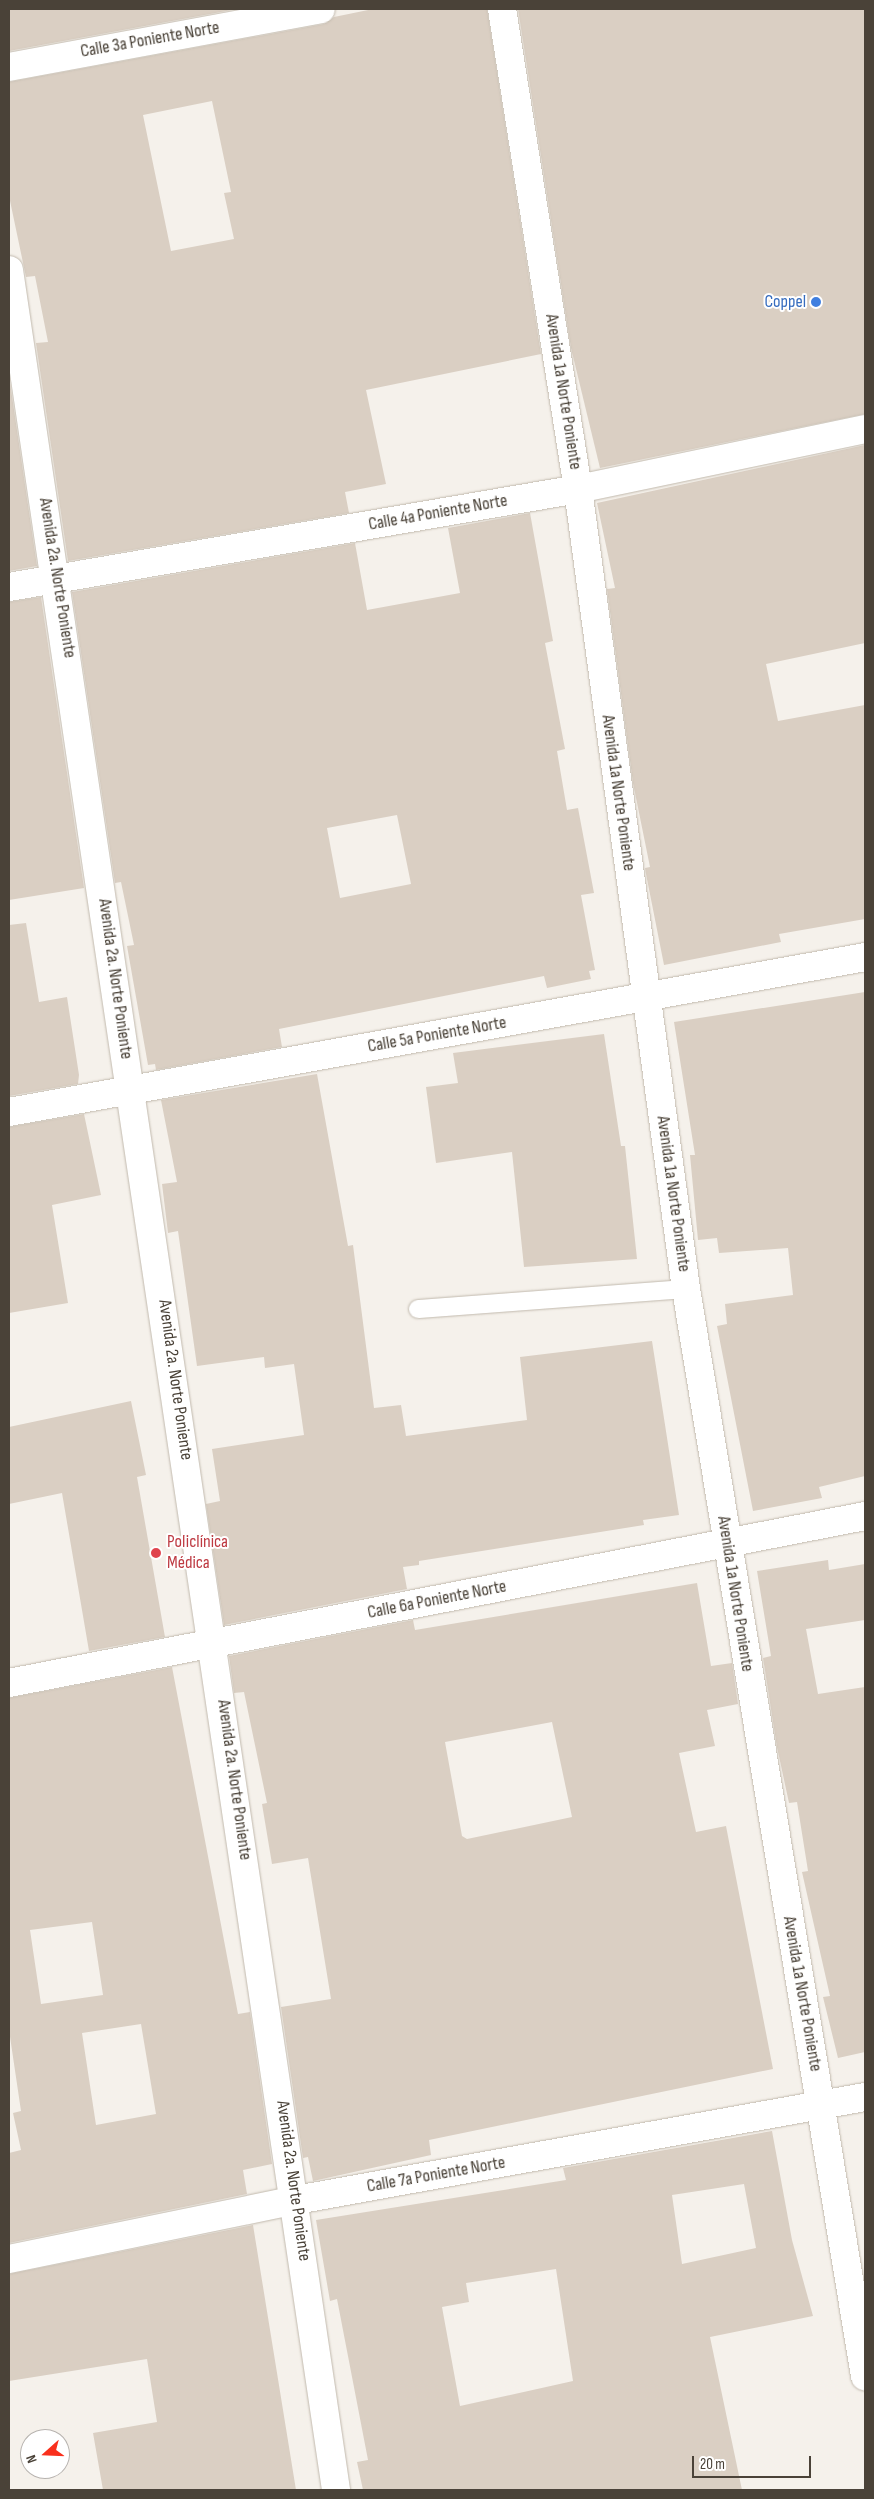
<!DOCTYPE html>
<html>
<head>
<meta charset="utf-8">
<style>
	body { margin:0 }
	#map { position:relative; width:874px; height:2499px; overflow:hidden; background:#f5f1eb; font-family:"Sofia Sans Condensed",sans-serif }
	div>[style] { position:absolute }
	.building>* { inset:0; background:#dacfc3 }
	.roads { filter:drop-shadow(0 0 1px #c1b9ad) drop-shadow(0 0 1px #c1b9ad) }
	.lane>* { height:18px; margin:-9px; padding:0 9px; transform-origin:9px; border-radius:9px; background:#fff }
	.street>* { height:28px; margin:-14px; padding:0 14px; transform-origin:14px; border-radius:14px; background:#fff }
	.dots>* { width:14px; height:14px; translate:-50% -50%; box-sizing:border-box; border:2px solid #fff; border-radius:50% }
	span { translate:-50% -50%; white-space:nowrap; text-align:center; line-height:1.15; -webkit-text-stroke:4px #fff; paint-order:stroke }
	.street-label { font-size:18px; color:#4a4238 }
	.shop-label { font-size:18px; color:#366cbe }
	.right { translate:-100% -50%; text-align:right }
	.health-label { font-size:18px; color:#be3a42 }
	.left { translate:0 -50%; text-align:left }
	.frame { position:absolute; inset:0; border:10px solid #4a4238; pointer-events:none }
	.north { position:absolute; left:20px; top:2429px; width:50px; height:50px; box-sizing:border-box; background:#fff; border:1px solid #b7b3af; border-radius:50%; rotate:250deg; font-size:14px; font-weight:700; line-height:20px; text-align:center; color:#4a4238 }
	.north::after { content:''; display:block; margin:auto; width:18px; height:22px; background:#f9301d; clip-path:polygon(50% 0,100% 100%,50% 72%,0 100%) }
	.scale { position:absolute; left:692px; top:2456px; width:119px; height:22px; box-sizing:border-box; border:2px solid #4a4238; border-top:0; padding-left:6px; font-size:15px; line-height:18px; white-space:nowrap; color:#4a4238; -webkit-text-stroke:4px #fff; paint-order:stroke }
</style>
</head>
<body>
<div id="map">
	<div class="building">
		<i style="clip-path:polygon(9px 9px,237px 9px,9px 51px)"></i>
		<i style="clip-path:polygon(evenodd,373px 9px,487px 9px,541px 354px,366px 390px,386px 484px,345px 492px,349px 513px,68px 561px,36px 343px,48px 342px,35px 276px,26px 277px,9px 196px,9px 82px,324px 24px,334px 17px,373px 9px,212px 101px,231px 192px,224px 193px,234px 239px,171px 251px,143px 115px,212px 101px)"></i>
		<i style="clip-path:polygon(518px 9px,865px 9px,865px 414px,600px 468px,571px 348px)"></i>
		<i style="clip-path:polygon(9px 376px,37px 566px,9px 571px)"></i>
		<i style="clip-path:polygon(865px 445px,865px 643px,766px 664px,778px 721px,865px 705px,865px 919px,779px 934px,781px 942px,664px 965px,646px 874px,645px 868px,650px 867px,633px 783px,607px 589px,615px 588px,597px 503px)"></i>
		<i style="clip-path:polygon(evenodd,530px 513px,553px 641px,545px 643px,565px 749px,557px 751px,567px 810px,578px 808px,594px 893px,581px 895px,595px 970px,589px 971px,591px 979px,547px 988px,544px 976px,279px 1029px,282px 1047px,156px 1070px,155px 1064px,148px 1065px,127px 946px,134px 945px,121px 882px,115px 883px,72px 592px,355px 543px,367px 610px,460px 593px,448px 528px,530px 513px,397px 815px,411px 884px,340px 898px,327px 828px,397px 815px)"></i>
		<i style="clip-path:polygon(41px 597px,84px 888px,9px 900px,9px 602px)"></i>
		<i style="clip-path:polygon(26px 923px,39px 1002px,67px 997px,79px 1075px,78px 1084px,9px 1096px,9px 925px)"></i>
		<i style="clip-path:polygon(865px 992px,865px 1476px,819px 1487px,822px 1498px,753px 1511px,717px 1326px,727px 1324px,725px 1304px,793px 1295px,788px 1248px,719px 1253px,717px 1238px,698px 1240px,690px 1155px,695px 1155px,674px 1022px)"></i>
		<i style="clip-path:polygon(604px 1034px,621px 1146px,625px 1146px,637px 1259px,524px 1267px,512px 1152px,436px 1163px,426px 1087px,458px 1083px,453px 1053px)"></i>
		<i style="clip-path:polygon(317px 1074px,348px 1246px,353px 1245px,374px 1408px,401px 1405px,406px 1436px,527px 1420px,520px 1357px,652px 1341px,679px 1515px,643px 1520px,644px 1525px,419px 1561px,419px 1565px,403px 1567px,407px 1589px,224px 1625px,206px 1504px,220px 1501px,212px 1449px,304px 1435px,294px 1364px,265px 1368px,264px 1357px,197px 1366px,178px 1231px,168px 1233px,162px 1184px,177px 1182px,161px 1100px)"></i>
		<i style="clip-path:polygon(84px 1114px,101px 1195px,52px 1205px,68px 1303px,9px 1313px,9px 1127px)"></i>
		<i style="clip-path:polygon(131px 1401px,146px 1475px,137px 1477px,165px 1637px,89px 1651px,62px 1493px,9px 1504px,9px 1427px)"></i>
		<i style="clip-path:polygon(828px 1560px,829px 1570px,865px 1564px,865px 1620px,806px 1629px,818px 1694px,865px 1687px,865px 2052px,838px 2058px,823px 1997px,830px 1996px,802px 1872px,808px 1871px,797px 1802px,789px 1803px,777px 1747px,763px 1658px,771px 1656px,757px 1571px)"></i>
		<i style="clip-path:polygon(evenodd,697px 1583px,711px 1666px,732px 1663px,738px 1704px,707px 1710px,715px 1746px,679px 1753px,696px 1832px,726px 1826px,773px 2069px,429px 2140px,431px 2155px,313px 2181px,308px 2157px,303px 2158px,281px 2007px,331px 1999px,308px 1858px,272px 1864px,262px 1804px,267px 1803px,244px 1692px,234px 1693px,229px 1656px,413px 1620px,415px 1630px,697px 1583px,552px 1722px,572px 1817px,467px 1839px,462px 1836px,445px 1742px,552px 1722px)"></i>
		<i style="clip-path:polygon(evenodd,172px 1667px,238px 2014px,250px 2012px,272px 2164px,243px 2170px,247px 2194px,9px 2243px,9px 2153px,21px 2150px,13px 2113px,21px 2111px,9px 2030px,9px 1698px,172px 1667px,92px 1922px,103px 1995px,41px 2004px,30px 1930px,92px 1922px,172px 1667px,141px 2024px,156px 2114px,96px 2125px,82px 2033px,141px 2024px)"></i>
		<i style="clip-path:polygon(evenodd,772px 2131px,792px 2240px,813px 2316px,710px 2337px,742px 2490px,363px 2490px,357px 2462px,368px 2460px,337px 2299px,330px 2301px,316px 2220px,566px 2180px,563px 2168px,772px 2131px,744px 2184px,756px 2248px,682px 2264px,672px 2195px,744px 2184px,772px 2131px,556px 2269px,573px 2381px,460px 2406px,442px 2307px,469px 2302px,466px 2283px,556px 2269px)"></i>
		<i style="clip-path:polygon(253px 2225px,296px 2490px,103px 2490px,93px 2433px,157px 2422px,147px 2359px,9px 2381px,9px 2274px)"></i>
	</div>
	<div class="roads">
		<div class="lane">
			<i style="left:418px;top:1309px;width:269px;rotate:-4.3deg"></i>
		</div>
		<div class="street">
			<i style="left:502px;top:9px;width:486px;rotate:81deg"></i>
			<i style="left:578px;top:489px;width:807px;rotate:82.31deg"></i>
			<i style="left:686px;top:1289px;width:1102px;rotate:80.65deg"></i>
			<i style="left:9px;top:67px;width:317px;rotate:-10.5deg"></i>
			<i style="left:9px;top:270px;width:2244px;rotate:81.62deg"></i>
			<i style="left:9px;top:587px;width:577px;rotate:-9.77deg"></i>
			<i style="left:578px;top:489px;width:293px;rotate:-11.8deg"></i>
			<i style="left:9px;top:1112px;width:870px;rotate:-10.26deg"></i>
			<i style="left:9px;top:1683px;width:872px;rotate:-11.04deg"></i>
			<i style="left:9px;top:2259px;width:293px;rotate:-11.6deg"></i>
			<i style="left:296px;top:2200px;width:578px;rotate:-10.26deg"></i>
		</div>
	</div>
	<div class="dots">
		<i style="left:816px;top:302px;background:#3f7fe0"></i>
		<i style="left:156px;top:1553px;background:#e0444e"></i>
	</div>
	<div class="street-label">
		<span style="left:150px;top:40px;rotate:-10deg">Calle 3a Poniente Norte</span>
		<span style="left:563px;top:392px;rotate:81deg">Avenida 1a Norte Poniente</span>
		<span style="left:438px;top:513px;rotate:-10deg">Calle 4a Poniente Norte</span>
		<span style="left:57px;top:578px;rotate:81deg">Avenida 2a. Norte Poniente</span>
		<span style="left:618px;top:793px;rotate:82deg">Avenida 1a Norte Poniente</span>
		<span style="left:115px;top:979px;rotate:82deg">Avenida 2a. Norte Poniente</span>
		<span style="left:437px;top:1035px;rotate:-10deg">Calle 5a Poniente Norte</span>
		<span style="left:673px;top:1194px;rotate:82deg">Avenida 1a Norte Poniente</span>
		<span style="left:175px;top:1380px;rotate:82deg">Avenida 2a. Norte Poniente</span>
		<span style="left:735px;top:1594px;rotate:81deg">Avenida 1a Norte Poniente</span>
		<span style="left:437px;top:1600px;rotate:-11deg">Calle 6a Poniente Norte</span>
		<span style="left:234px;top:1780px;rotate:82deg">Avenida 2a. Norte Poniente</span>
		<span style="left:802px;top:1994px;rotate:80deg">Avenida 1a Norte Poniente</span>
		<span style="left:436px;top:2175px;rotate:-10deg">Calle 7a Poniente Norte</span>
		<span style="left:293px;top:2181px;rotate:82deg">Avenida 2a. Norte Poniente</span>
	</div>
	<div class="shop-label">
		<span class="right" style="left:806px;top:302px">Coppel</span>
	</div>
	<div class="health-label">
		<span class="left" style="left:167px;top:1553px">Policlínica<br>Médica</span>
	</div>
	<div class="frame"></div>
	<div class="north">N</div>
	<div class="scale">20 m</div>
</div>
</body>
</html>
